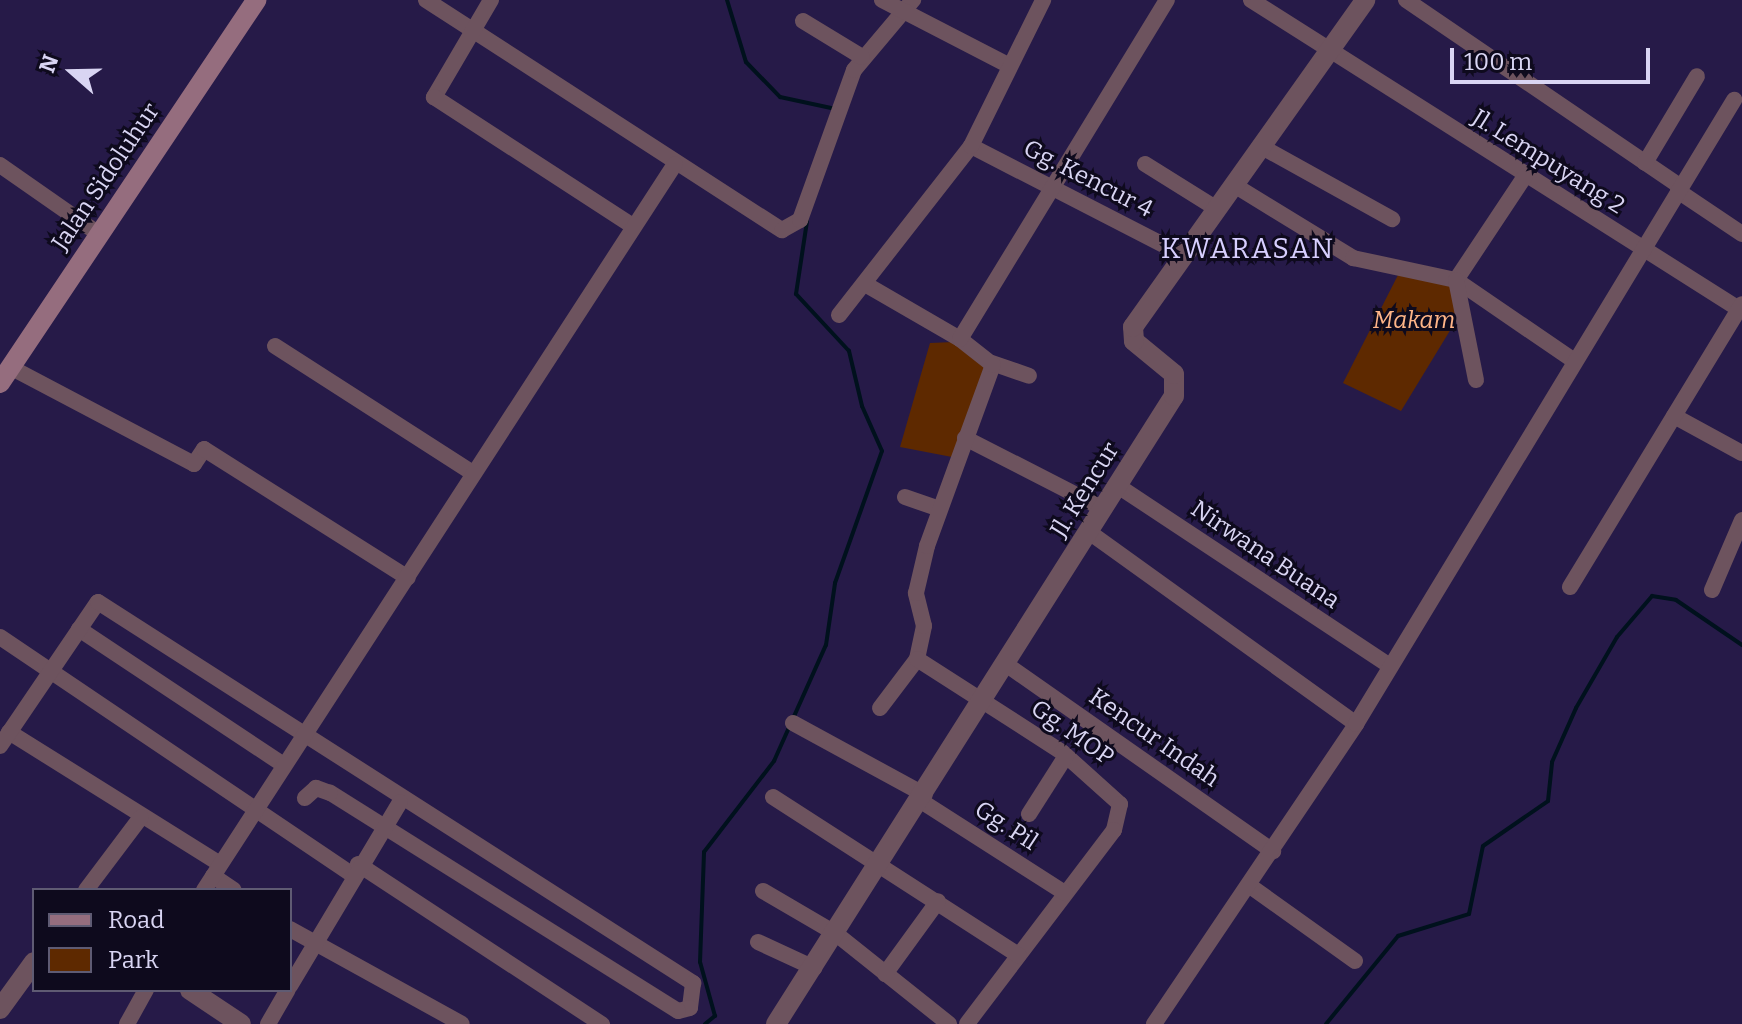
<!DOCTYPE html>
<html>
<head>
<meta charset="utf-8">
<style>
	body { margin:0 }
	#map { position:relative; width:1742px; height:1024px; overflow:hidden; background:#261a48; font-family:Bitter,serif }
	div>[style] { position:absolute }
	.green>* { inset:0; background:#5e2900 }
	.stream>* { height:4px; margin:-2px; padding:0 2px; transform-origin:2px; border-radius:2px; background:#00111d }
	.minor>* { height:16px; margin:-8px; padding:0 8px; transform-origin:8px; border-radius:8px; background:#6d535e }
	.tertiary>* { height:20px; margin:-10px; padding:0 10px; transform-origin:10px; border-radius:10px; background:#6d535e }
	.secondary>* { height:20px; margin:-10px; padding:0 10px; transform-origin:10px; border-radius:10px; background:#956d7e }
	span { translate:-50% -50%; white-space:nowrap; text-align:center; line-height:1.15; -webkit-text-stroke:6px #0e0a1d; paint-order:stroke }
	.street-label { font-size:24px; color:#d9d5f3 }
	.park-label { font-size:24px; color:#ffb588; font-style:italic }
	.quarter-label { font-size:28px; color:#d7cfff; letter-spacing:2px }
	.legend { position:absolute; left:32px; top:888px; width:260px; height:104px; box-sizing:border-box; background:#0e0a1d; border:2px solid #5f5b73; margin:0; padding:10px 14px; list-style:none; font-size:24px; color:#d9d5f3 }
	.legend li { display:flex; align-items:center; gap:16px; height:40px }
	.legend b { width:40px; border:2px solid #5f5b73 }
	.north { position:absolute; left:32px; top:32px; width:80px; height:80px; -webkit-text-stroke:6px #0e0a1d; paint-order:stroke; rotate:290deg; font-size:22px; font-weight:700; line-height:32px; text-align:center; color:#d9d5f3 }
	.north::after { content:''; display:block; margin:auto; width:28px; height:36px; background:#d9d5f3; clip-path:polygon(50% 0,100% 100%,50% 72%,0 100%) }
	.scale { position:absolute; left:1450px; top:48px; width:200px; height:36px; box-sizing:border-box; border:4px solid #d9d5f3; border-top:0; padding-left:10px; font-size:24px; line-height:28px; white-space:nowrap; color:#d9d5f3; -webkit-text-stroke:6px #0e0a1d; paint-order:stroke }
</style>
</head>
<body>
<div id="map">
	<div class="green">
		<i style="clip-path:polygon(1398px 275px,1452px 284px,1457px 319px,1401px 411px,1343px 383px)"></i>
		<i style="clip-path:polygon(954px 342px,988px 363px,952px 457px,900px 447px,930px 343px)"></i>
	</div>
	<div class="stream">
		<i style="left:727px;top:0;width:65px;rotate:73deg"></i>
		<i style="left:746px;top:62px;width:49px;rotate:45.8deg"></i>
		<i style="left:780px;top:97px;width:57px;rotate:12.1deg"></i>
		<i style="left:705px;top:1024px;width:13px;rotate:-39deg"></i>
		<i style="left:715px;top:1016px;width:56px;rotate:-105.5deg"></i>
		<i style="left:700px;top:962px;width:110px;rotate:-87.9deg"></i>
		<i style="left:704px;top:852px;width:115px;rotate:-52.4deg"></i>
		<i style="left:774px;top:761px;width:127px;rotate:-65.9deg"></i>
		<i style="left:826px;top:645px;width:63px;rotate:-81.7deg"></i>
		<i style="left:835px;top:583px;width:140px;rotate:-70.4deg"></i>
		<i style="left:882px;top:451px;width:49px;rotate:-114deg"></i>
		<i style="left:862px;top:406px;width:57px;rotate:-103.3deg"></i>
		<i style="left:849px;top:351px;width:78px;rotate:-132.9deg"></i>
		<i style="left:796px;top:294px;width:74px;rotate:-81.4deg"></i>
		<i style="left:1326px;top:1024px;width:114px;rotate:-50.7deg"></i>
		<i style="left:1398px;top:936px;width:74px;rotate:-17.2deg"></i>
		<i style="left:1469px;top:914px;width:69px;rotate:-78.4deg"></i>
		<i style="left:1483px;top:846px;width:79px;rotate:-34.7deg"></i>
		<i style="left:1548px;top:801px;width:39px;rotate:-84deg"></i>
		<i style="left:1552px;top:762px;width:59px;rotate:-66deg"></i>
		<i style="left:1576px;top:708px;width:82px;rotate:-60deg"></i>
		<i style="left:1617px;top:637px;width:54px;rotate:-49.5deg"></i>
		<i style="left:1652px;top:596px;width:24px;rotate:9deg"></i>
		<i style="left:1676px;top:600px;width:80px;rotate:34.3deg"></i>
	</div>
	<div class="minor">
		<i style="left:426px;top:0;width:424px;rotate:32.9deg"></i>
		<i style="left:782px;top:230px;width:21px;rotate:-29deg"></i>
		<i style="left:800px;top:220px;width:159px;rotate:-70.2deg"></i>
		<i style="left:854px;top:70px;width:92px;rotate:-49.9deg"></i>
		<i style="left:491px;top:0;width:113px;rotate:120.4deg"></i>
		<i style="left:434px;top:97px;width:237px;rotate:33deg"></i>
		<i style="left:882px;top:0;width:142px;rotate:27.3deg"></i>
		<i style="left:1251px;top:0;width:581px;rotate:32.35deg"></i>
		<i style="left:1406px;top:0;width:331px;rotate:34.2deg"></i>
		<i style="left:803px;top:21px;width:69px;rotate:31.4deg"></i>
		<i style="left:971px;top:146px;width:238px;rotate:27.2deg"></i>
		<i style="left:1262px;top:147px;width:149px;rotate:29deg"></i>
		<i style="left:1645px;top:163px;width:101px;rotate:-59.1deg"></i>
		<i style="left:1145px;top:164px;width:85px;rotate:32deg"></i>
		<i style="left:0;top:165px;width:121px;rotate:34.9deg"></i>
		<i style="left:1234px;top:185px;width:140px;rotate:31.5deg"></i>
		<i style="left:1353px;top:258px;width:105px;rotate:12.1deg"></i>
		<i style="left:1456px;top:280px;width:142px;rotate:34.4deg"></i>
		<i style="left:1678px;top:191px;width:77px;rotate:33.9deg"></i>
		<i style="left:1456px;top:280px;width:125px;rotate:-56.4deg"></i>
		<i style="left:1456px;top:280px;width:102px;rotate:78.7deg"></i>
		<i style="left:865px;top:284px;width:110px;rotate:30.1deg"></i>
		<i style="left:839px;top:315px;width:214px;rotate:-52deg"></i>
		<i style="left:971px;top:146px;width:163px;rotate:-63.7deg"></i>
		<i style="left:275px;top:346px;width:235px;rotate:32.7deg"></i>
		<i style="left:992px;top:363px;width:39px;rotate:19deg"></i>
		<i style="left:10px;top:367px;width:208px;rotate:27.8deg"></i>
		<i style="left:194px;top:464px;width:18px;rotate:-56deg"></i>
		<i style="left:204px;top:449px;width:241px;rotate:32.3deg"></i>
		<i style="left:1674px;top:416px;width:77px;rotate:28.6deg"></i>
		<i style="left:965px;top:438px;width:156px;rotate:27.1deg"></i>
		<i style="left:1118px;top:486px;width:320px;rotate:33.5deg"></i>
		<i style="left:905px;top:497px;width:36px;rotate:19deg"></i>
		<i style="left:1089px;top:532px;width:329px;rotate:35.7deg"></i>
		<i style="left:1570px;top:587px;width:331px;rotate:-58.7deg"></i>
		<i style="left:1712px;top:590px;width:76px;rotate:-66.8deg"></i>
		<i style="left:79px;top:629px;width:242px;rotate:33.6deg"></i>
		<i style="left:0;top:637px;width:424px;rotate:34deg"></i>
		<i style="left:917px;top:659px;width:34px;rotate:-78deg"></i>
		<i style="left:924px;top:626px;width:34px;rotate:-104deg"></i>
		<i style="left:916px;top:593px;width:48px;rotate:-76.8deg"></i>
		<i style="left:927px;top:546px;width:193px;rotate:-70deg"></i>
		<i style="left:993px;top:365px;width:42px;rotate:-141.8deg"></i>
		<i style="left:960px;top:339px;width:397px;rotate:-58.6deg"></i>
		<i style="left:1007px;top:665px;width:325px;rotate:35deg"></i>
		<i style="left:880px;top:708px;width:61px;rotate:-52.9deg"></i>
		<i style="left:917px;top:659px;width:172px;rotate:32.7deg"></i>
		<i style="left:1062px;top:752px;width:78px;rotate:41.9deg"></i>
		<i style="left:1120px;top:804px;width:27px;rotate:103deg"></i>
		<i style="left:1114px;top:830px;width:243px;rotate:127.2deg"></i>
		<i style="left:793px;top:723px;width:150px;rotate:28.6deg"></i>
		<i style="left:9px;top:732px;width:248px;rotate:32deg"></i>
		<i style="left:0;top:746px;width:174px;rotate:-55.8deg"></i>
		<i style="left:98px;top:602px;width:707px;rotate:32.63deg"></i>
		<i style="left:693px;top:983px;width:25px;rotate:97deg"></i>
		<i style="left:690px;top:1008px;width:12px;rotate:166deg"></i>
		<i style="left:678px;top:1011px;width:411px;rotate:-147.9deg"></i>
		<i style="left:330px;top:793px;width:15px;rotate:-160deg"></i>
		<i style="left:316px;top:788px;width:15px;rotate:138deg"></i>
		<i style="left:773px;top:797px;width:292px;rotate:32.8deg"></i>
		<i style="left:921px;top:801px;width:171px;rotate:32.6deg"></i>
		<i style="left:1029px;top:814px;width:69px;rotate:-57.5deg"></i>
		<i style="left:358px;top:864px;width:292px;rotate:33.3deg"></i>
		<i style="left:213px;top:876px;width:25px;rotate:34deg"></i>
		<i style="left:1250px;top:886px;width:129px;rotate:35.5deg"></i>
		<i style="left:86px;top:890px;width:91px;rotate:-53deg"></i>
		<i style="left:204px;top:890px;width:865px;rotate:-57.03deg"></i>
		<i style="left:763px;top:891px;width:83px;rotate:30.3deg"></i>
		<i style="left:835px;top:933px;width:146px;rotate:38.6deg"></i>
		<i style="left:290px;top:929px;width:196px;rotate:28.9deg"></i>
		<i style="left:758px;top:942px;width:62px;rotate:24.9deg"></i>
		<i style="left:885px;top:974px;width:90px;rotate:-54deg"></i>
		<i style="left:290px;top:986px;width:214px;rotate:-59.1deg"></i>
		<i style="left:127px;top:1024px;width:39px;rotate:-61deg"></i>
		<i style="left:268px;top:1024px;width:39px;rotate:-60deg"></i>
		<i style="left:1154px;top:1024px;width:362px;rotate:-56deg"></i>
		<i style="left:1356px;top:724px;width:730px;rotate:-58.79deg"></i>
	</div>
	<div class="tertiary">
		<i style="left:190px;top:990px;width:61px;rotate:33.7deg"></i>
		<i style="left:0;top:1009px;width:58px;rotate:-54.1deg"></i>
		<i style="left:776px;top:1024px;width:743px;rotate:-57.64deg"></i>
		<i style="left:1174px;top:396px;width:22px;rotate:-90deg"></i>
		<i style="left:1174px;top:374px;width:52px;rotate:-140.5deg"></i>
		<i style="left:1134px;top:341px;width:14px;rotate:-94deg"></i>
		<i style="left:1133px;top:327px;width:401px;rotate:-54.6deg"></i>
	</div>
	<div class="secondary">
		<i style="left:0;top:383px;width:461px;rotate:-56.2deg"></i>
	</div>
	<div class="street-label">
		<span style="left:1548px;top:162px;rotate:32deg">Jl. Lempuyang 2</span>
		<span style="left:106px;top:177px;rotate:-56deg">Jalan Sidoluhur</span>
		<span style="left:1088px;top:179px;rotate:27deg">Gg. Kencur 4</span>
		<span style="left:1085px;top:490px;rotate:-58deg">Jl. Kencur</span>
		<span style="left:1265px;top:555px;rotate:34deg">Nirwana Buana</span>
		<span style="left:1072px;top:733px;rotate:35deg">Gg. MOP</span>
		<span style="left:1154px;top:738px;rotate:35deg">Kencur Indah</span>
		<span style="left:1006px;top:826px;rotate:33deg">Gg. Pil</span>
	</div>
	<div class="park-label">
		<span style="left:1414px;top:321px">Makam</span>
	</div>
	<div class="quarter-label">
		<span style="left:1248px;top:249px">KWARASAN</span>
	</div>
	<ul class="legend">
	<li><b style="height:10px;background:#956d7e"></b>Road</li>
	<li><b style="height:22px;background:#5e2900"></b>Park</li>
	</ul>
	<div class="north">N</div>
	<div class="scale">100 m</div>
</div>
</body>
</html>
